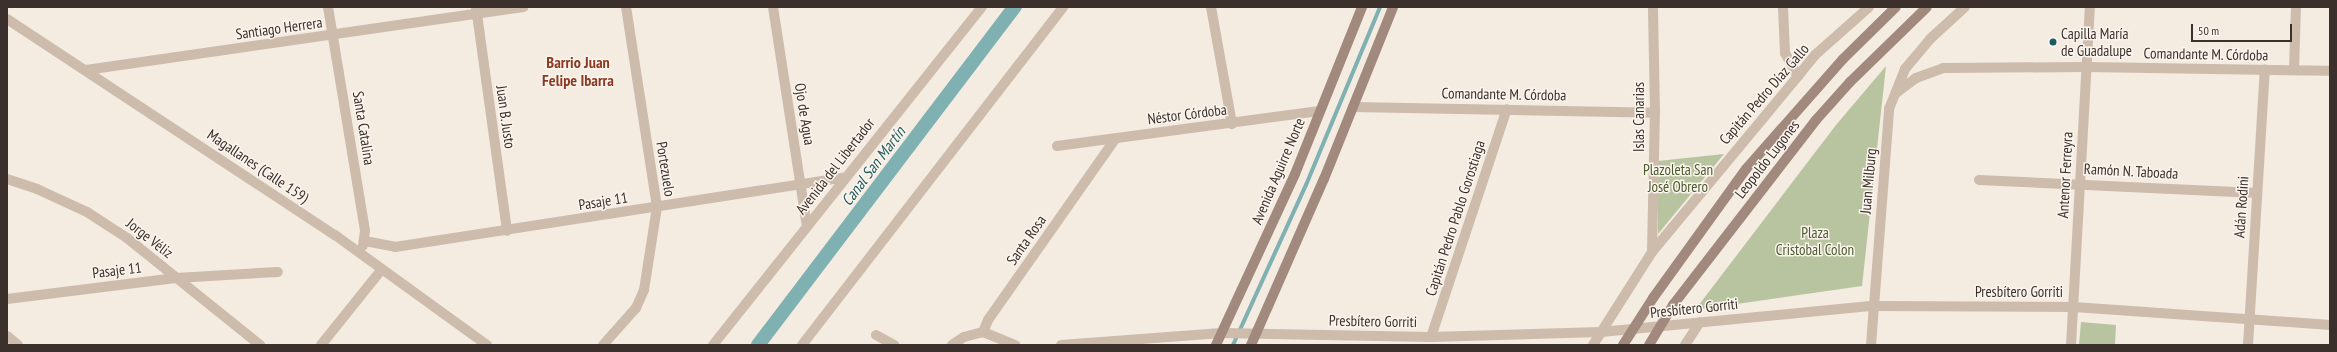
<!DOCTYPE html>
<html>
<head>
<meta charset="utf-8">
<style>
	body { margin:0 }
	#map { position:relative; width:2337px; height:352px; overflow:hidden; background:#f4ebe1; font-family:"PT Sans Narrow",sans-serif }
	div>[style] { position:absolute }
	.green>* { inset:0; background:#b8c4a0 }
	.stream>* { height:4px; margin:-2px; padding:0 2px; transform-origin:2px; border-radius:2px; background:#7fb0b2 }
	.canal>* { height:14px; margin:-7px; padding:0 7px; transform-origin:7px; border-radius:7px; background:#7fb0b2 }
	.minor>* { height:10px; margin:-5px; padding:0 5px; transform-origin:5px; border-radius:5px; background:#cdbbac }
	.tertiary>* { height:10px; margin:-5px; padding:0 5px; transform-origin:5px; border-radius:5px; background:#cdbbac }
	.secondary>* { height:10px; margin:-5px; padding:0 5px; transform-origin:5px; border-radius:5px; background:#a18a7d }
	.dots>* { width:11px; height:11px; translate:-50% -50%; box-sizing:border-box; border:2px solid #fbf5ee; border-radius:50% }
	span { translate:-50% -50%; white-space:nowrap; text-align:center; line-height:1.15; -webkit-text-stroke:3px #fbf5ee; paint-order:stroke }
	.street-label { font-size:15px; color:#3b302b }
	.poi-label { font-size:15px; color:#3b302b }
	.left { translate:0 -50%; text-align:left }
	.park-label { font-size:15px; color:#4a5a2e }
	.neighbourhood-label { font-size:16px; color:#8c3b22; font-weight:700 }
	.water-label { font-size:16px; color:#1f5a5e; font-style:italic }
	.frame { position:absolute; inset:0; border:8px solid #3b302b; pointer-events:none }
	.scale { position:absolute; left:2191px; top:24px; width:101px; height:18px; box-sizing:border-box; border:2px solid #3b302b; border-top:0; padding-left:5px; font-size:12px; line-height:14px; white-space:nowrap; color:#3b302b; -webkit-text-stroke:3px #fbf5ee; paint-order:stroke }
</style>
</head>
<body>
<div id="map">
	<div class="green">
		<i style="clip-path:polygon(1886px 66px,1862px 286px,1695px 310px,1836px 125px)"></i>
		<i style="clip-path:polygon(1724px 154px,1658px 234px,1658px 161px)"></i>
		<i style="clip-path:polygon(2081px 322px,2116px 325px,2115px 345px,2079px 345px)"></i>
	</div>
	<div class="stream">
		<i style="left:1233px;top:345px;width:176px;rotate:-65.5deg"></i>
		<i style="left:1306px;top:185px;width:193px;rotate:-67.4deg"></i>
	</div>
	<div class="canal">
		<i style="left:758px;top:345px;width:425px;rotate:-52.8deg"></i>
	</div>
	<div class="minor">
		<i style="left:328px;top:7px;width:227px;rotate:80.6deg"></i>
		<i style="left:365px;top:231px;width:15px;rotate:98deg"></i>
		<i style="left:476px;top:7px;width:226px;rotate:82.1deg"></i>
		<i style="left:773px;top:7px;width:222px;rotate:81.2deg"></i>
		<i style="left:1211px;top:7px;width:119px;rotate:79.8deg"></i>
		<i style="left:1783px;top:7px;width:46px;rotate:87.5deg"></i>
		<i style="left:1785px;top:53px;width:26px;rotate:61deg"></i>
		<i style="left:7px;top:19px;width:393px;rotate:33.4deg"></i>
		<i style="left:335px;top:235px;width:188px;rotate:35.9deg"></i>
		<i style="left:86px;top:70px;width:442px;rotate:-8.2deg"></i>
		<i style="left:2294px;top:70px;width:63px;rotate:-88.2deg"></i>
		<i style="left:1896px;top:93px;width:25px;rotate:-37deg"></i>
		<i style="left:1916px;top:78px;width:29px;rotate:-20deg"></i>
		<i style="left:1943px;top:68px;width:144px;rotate:-0.4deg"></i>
		<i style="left:2087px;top:67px;width:243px;rotate:0.9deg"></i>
		<i style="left:1353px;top:107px;width:302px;rotate:1.1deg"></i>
		<i style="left:1057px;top:146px;width:265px;rotate:-7.6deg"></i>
		<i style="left:7px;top:179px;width:32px;rotate:18deg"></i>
		<i style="left:37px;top:189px;width:55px;rotate:24.7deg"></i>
		<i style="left:87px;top:212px;width:48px;rotate:33deg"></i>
		<i style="left:127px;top:238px;width:171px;rotate:38.8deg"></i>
		<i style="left:1979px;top:180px;width:278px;rotate:2.7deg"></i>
		<i style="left:365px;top:241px;width:31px;rotate:11deg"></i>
		<i style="left:395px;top:247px;width:455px;rotate:-8.8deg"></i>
		<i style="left:1652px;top:252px;width:139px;rotate:-88.8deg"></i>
		<i style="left:1655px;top:113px;width:106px;rotate:-91.1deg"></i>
		<i style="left:7px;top:299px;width:170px;rotate:-7.1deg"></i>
		<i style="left:176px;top:278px;width:102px;rotate:-3.4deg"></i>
		<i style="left:983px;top:332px;width:35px;rotate:22deg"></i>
		<i style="left:876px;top:335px;width:21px;rotate:29deg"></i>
		<i style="left:7px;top:336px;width:14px;rotate:39deg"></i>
		<i style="left:1431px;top:337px;width:240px;rotate:-71.6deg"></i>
		<i style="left:321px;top:345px;width:97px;rotate:-51.2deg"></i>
		<i style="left:603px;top:345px;width:50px;rotate:-48.3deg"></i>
		<i style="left:636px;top:308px;width:20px;rotate:-66deg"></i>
		<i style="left:644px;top:290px;width:84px;rotate:-81.1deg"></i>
		<i style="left:657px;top:207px;width:202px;rotate:-98.8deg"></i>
		<i style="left:952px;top:345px;width:14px;rotate:-34deg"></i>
		<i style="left:964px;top:337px;width:20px;rotate:-15deg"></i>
		<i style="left:983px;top:332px;width:13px;rotate:-67deg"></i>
		<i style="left:988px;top:320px;width:221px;rotate:-54.9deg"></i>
		<i style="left:1061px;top:345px;width:161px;rotate:-4.3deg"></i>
		<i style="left:1222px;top:333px;width:209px;rotate:1.1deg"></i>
		<i style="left:1431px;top:337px;width:170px;rotate:-1.7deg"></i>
		<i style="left:1601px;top:332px;width:273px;rotate:-5.5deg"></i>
		<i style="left:1873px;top:306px;width:201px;rotate:0.3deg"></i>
		<i style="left:2074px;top:307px;width:257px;rotate:4deg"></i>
		<i style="left:1593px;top:345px;width:110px;rotate:-57.6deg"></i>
		<i style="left:1652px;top:252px;width:229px;rotate:-50.3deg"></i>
		<i style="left:1798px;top:76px;width:27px;rotate:-51deg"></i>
		<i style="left:1815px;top:55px;width:72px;rotate:-41.6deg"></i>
		<i style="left:1685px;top:345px;width:27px;rotate:-57deg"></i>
		<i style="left:1871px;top:345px;width:237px;rotate:-85.6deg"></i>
		<i style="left:1889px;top:109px;width:43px;rotate:-68.2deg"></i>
		<i style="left:1905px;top:69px;width:39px;rotate:-50deg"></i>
		<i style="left:1930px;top:39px;width:47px;rotate:-42.4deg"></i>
		<i style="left:2071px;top:345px;width:339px;rotate:-86.8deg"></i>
		<i style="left:2248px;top:345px;width:276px;rotate:-86.5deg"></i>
	</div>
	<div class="tertiary">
		<i style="left:713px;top:345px;width:432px;rotate:-51.5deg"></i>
		<i style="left:802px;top:345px;width:427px;rotate:-52.3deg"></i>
	</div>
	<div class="secondary">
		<i style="left:1216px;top:345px;width:188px;rotate:-65.2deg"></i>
		<i style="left:1295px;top:174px;width:180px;rotate:-68.1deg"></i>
		<i style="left:1251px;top:345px;width:181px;rotate:-66.3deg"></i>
		<i style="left:1324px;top:179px;width:185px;rotate:-68.1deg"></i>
		<i style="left:1623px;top:345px;width:56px;rotate:-57.4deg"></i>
		<i style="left:1653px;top:298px;width:159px;rotate:-54.2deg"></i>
		<i style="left:1746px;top:169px;width:147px;rotate:-48.6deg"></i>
		<i style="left:1843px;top:59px;width:74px;rotate:-44.5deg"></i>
		<i style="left:1649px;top:345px;width:47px;rotate:-59deg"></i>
		<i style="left:1673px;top:305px;width:234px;rotate:-52.3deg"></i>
		<i style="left:1816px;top:120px;width:51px;rotate:-48.2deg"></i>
		<i style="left:1850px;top:82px;width:107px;rotate:-44.2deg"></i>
	</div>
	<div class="dots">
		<i style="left:2053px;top:42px;background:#1f5a5e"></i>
	</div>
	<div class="street-label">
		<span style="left:279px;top:28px;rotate:-8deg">Santiago Herrera</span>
		<span style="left:2206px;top:54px;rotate:1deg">Comandante M. Córdoba</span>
		<span style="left:1504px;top:94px;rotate:1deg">Comandante M. Córdoba</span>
		<span style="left:1764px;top:94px;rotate:-49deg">Capitán Pedro Díaz Gallo</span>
		<span style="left:805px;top:114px;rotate:81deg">Ojo de Agua</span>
		<span style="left:1187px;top:114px;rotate:-7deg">Néstor Córdoba</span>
		<span style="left:506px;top:117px;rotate:82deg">Juan B. Justo</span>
		<span style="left:1639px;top:117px;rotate:-90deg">Islas Canarias</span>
		<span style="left:364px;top:128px;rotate:81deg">Santa Catalina</span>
		<span style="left:1767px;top:159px;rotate:-52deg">Leopoldo Lugones</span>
		<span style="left:258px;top:166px;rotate:34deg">Magallanes (Calle 159)</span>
		<span style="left:835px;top:166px;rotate:-52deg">Avenida del Libertador</span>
		<span style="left:666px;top:169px;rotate:81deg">Portezuelo</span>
		<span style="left:1278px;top:171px;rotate:-67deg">Avenida Aguirre Norte</span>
		<span style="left:2131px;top:171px;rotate:3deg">Ramón N. Taboada</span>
		<span style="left:2065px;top:175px;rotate:-87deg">Antenor Ferreyra</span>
		<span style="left:1868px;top:181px;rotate:-85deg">Juan Milburg</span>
		<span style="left:603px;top:201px;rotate:-9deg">Pasaje 11</span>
		<span style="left:2241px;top:207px;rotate:-86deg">Adán Rodini</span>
		<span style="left:1455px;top:218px;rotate:-72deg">Capitán Pedro Pablo Gorostiaga</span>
		<span style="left:150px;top:238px;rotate:38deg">Jorge Véliz</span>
		<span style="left:1026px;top:240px;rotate:-55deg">Santa Rosa</span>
		<span style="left:117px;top:270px;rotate:-7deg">Pasaje 11</span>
		<span style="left:2019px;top:292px">Presbítero Gorriti</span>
		<span style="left:1694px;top:308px;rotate:-6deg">Presbítero Gorriti</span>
		<span style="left:1373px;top:321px;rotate:1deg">Presbítero Gorriti</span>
	</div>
	<div class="poi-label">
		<span class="left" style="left:2061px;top:42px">Capilla María<br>de Guadalupe</span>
	</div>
	<div class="park-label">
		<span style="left:1678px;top:178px">Plazoleta San<br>José Obrero</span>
		<span style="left:1815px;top:241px">Plaza<br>Cristobal Colon</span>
	</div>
	<div class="neighbourhood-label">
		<span style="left:578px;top:71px">Barrio Juan<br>Felipe Ibarra</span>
	</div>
	<div class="water-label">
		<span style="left:873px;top:166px;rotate:-53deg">Canal San Martín</span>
	</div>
	<div class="frame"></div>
	<div class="scale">50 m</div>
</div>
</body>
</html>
